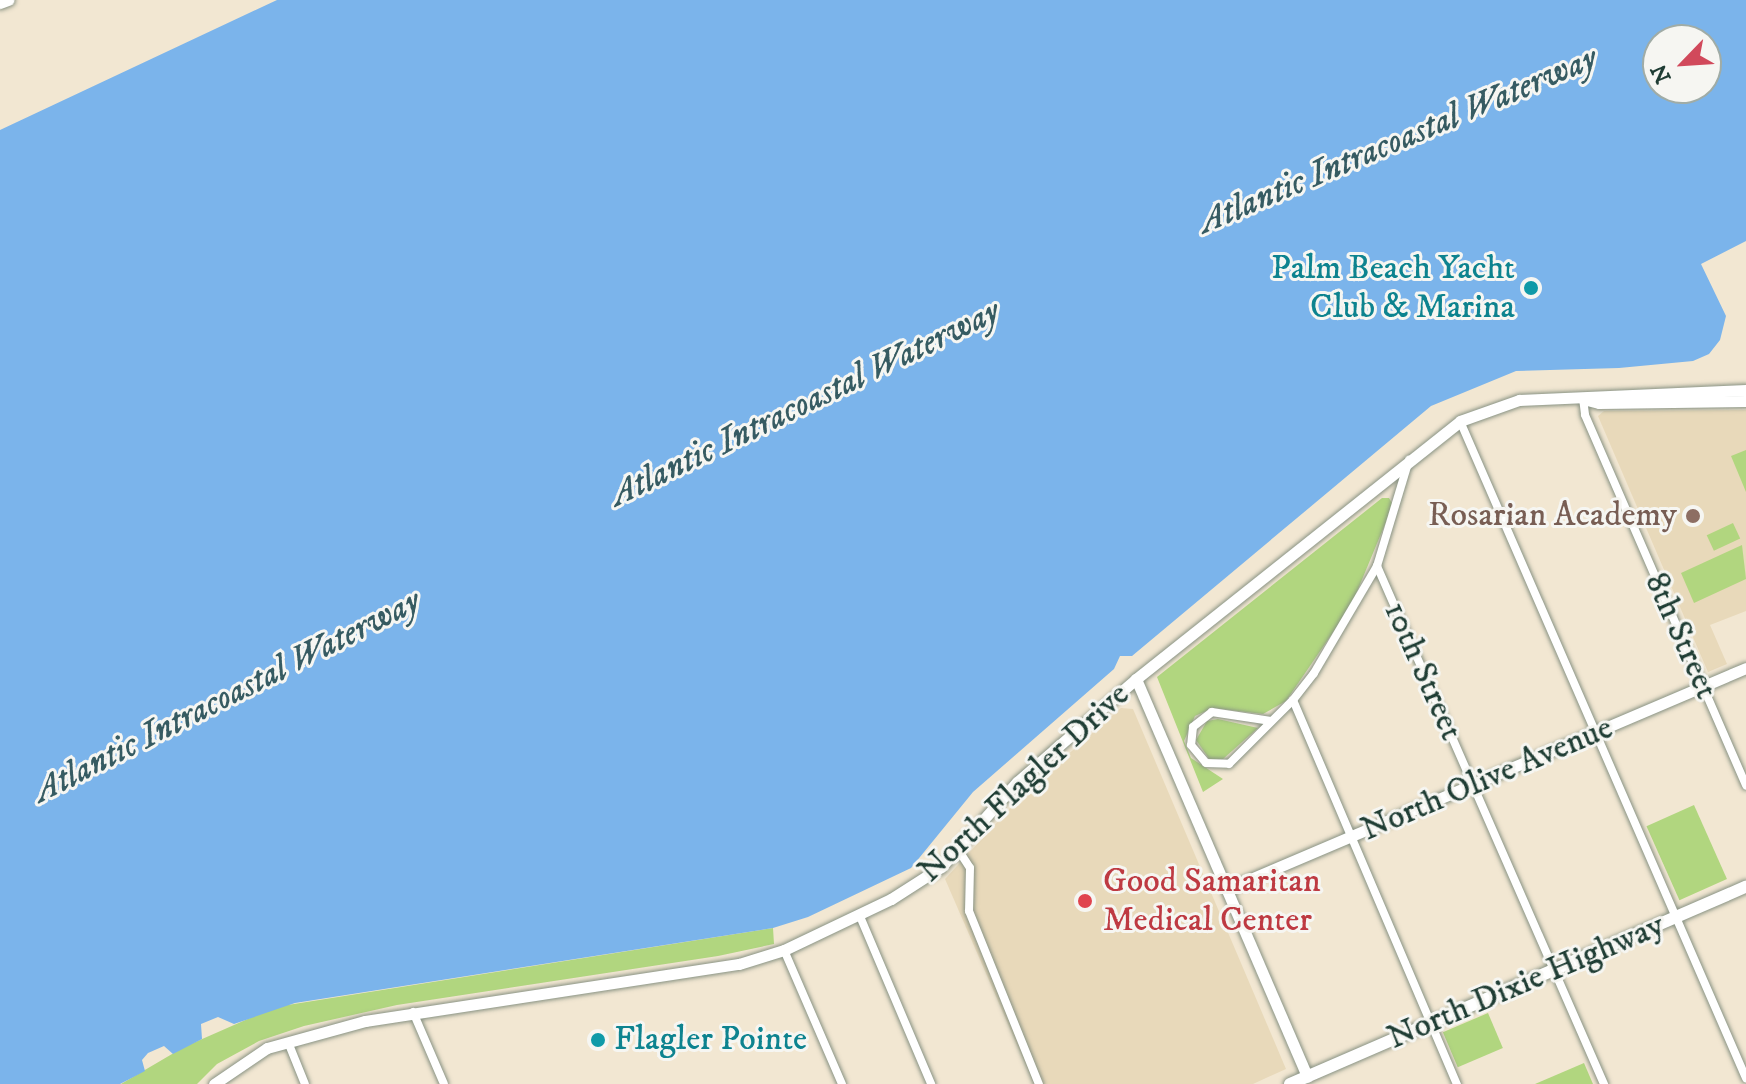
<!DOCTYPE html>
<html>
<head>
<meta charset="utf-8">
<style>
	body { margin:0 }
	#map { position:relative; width:1746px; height:1084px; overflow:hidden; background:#f2e7d2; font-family:"IM FELL DW Pica",serif }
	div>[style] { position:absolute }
	.built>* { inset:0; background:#e8d9ba }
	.green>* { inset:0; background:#b1d67f; transform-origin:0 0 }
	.water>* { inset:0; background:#7bb4eb }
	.roads { filter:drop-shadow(0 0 2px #889283) drop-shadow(0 0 2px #889283) }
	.street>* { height:8px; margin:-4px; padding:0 4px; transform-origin:4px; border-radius:4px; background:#fff }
	.secondary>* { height:11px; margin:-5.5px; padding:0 5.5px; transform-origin:5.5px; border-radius:5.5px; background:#fff }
	.primary>* { height:12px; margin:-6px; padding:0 6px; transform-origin:6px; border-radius:6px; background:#fff }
	.dots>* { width:22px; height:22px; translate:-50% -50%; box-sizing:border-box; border:4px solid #f6f6f2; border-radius:50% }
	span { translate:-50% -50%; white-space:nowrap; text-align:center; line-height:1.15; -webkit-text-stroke:6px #f6f6f2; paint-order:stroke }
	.culture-label { font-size:34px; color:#0d838f }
	.right { translate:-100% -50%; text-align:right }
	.left { translate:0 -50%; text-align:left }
	.education-label { font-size:34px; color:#785e54 }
	.street-label { font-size:34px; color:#1f3d34 }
	.health-label { font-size:34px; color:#be3a42 }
	.water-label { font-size:36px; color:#365b62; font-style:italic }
	.north { position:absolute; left:1642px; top:24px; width:80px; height:80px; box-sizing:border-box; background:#f6f6f2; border:2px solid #a0aca6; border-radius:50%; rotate:245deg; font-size:22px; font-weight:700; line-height:32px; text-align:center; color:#1f3d34 }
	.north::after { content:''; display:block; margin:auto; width:28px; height:36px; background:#d1495b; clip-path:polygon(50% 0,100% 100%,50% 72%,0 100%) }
</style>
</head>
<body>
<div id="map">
	<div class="built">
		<i style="clip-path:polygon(1746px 410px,1746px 611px,1710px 625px,1727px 664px,1708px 672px,1598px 416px,1604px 411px)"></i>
		<i style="clip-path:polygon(1121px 708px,1133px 709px,1286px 1069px,1253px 1084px,1034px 1084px,945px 879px,1024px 793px)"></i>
	</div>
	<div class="green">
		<i style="clip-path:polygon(1746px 450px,1746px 492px,1731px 456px)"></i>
		<i style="clip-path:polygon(1382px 498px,1389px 498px,1393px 505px,1351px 606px,1286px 701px,1263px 714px,1213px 708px,1195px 716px,1184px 741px,1191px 758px,1223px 779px,1203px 792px,1157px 677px)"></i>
		<i style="left:1733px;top:523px;width:17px;height:29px;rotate:65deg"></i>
		<i style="clip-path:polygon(1742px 545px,1746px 579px,1694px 603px,1681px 573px)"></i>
		<i style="clip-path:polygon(1218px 719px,1258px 728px,1223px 759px,1210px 760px,1196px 740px,1207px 721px)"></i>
		<i style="left:1694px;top:805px;width:81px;height:52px;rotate:66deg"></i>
		<i style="clip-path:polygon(773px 928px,774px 944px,718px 956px,397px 1005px,304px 1026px,259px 1041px,217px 1064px,197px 1084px,121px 1084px,184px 1047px,275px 1007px)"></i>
		<i style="left:1488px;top:1013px;width:38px;height:49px;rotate:67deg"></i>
		<i style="clip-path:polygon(1584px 1063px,1593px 1084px,1535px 1084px)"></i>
	</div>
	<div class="water">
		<i style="clip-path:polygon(evenodd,277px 0,1746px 0,1746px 241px,1701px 264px,1726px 316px,1720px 340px,1709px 354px,1693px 361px,1619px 368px,1516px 371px,1431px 406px,1132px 656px,1120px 656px,1114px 669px,973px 792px,911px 868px,808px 917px,773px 928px,295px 1003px,234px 1024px,218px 1017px,201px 1024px,202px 1039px,173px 1054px,164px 1046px,148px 1053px,142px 1060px,145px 1071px,120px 1084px,0 1084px,0 130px,277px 0,1658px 40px,1706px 40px,1706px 88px,1658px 88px,1658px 40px)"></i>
	</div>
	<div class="roads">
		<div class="street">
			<i style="left:1583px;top:398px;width:17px;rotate:83deg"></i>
			<i style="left:1585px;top:415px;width:404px;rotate:66.5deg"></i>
			<i style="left:1460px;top:421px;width:717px;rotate:66.48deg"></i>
			<i style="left:1377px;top:566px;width:566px;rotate:66.34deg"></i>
			<i style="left:1293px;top:700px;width:418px;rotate:66.9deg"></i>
			<i style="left:1271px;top:721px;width:60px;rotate:-171.3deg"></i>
			<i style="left:1212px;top:712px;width:24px;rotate:142deg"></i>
			<i style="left:1193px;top:727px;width:18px;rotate:96deg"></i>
			<i style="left:1191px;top:745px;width:23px;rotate:50deg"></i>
			<i style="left:1206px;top:763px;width:23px;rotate:2deg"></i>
			<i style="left:1229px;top:764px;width:91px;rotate:-45deg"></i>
			<i style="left:1293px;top:700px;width:34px;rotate:-52deg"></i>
			<i style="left:1314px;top:673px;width:124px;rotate:-59.5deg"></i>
			<i style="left:1377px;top:566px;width:111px;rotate:-73.2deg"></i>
			<i style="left:959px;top:851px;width:20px;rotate:57deg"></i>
			<i style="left:970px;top:868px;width:43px;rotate:91.3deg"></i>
			<i style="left:969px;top:911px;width:187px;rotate:68deg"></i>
			<i style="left:859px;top:914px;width:185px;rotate:67deg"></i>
			<i style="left:784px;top:950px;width:146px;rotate:66.6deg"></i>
			<i style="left:413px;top:1012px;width:78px;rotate:66.7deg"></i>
			<i style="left:288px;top:1042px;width:45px;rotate:68deg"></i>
		</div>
		<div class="secondary">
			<i style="left:0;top:3px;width:9px;rotate:-21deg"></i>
			<i style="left:1583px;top:399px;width:16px;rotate:14deg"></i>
			<i style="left:1599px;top:403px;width:147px;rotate:-0.8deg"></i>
			<i style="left:1136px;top:679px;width:433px;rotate:66.7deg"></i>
			<i style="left:1227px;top:889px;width:564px;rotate:-23.07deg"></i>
			<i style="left:214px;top:1084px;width:64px;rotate:-34.2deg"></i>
			<i style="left:267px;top:1048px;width:102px;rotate:-15.4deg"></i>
			<i style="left:365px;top:1021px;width:378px;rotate:-8.7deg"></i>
			<i style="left:739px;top:964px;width:47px;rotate:-17.3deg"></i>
			<i style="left:784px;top:950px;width:119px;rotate:-25.5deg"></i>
			<i style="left:891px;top:899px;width:59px;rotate:-32.6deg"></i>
			<i style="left:941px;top:867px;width:114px;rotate:-48.2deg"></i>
			<i style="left:1017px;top:782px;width:157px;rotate:-40.9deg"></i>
			<i style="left:1136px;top:679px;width:414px;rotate:-38.5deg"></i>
			<i style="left:1460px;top:421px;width:63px;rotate:-19.6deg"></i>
			<i style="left:1519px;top:400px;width:227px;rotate:-2.5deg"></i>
		</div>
		<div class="primary">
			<i style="left:1290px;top:1084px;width:497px;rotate:-23.4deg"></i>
		</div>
	</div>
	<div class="dots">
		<i style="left:1531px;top:288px;background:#0f9aa8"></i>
		<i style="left:1693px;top:516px;background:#8d6e63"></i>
		<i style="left:1085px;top:901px;background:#e0444e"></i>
		<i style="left:598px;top:1040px;background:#0f9aa8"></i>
	</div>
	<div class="culture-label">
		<span class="right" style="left:1515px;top:288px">Palm Beach Yacht<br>Club &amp; Marina</span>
		<span class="left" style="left:614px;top:1040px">Flagler Pointe</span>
	</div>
	<div class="education-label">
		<span class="right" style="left:1677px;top:516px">Rosarian Academy</span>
	</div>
	<div class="street-label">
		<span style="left:1681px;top:636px;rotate:66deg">8th Street</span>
		<span style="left:1423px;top:671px;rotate:66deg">10th Street</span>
		<span style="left:1487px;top:779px;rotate:-23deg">North Olive Avenue</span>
		<span style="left:1024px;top:783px;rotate:-43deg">North Flagler Drive</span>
		<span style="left:1526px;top:982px;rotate:-23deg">North Dixie Highway</span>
	</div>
	<div class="health-label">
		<span class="left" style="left:1103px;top:901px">Good Samaritan<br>Medical Center</span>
	</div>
	<div class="water-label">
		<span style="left:1398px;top:140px;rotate:-23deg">Atlantic Intracoastal Waterway</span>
		<span style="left:805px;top:403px;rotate:-26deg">Atlantic Intracoastal Waterway</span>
		<span style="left:227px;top:696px;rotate:-27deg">Atlantic Intracoastal Waterway</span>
	</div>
	<div class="north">N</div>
</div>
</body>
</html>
